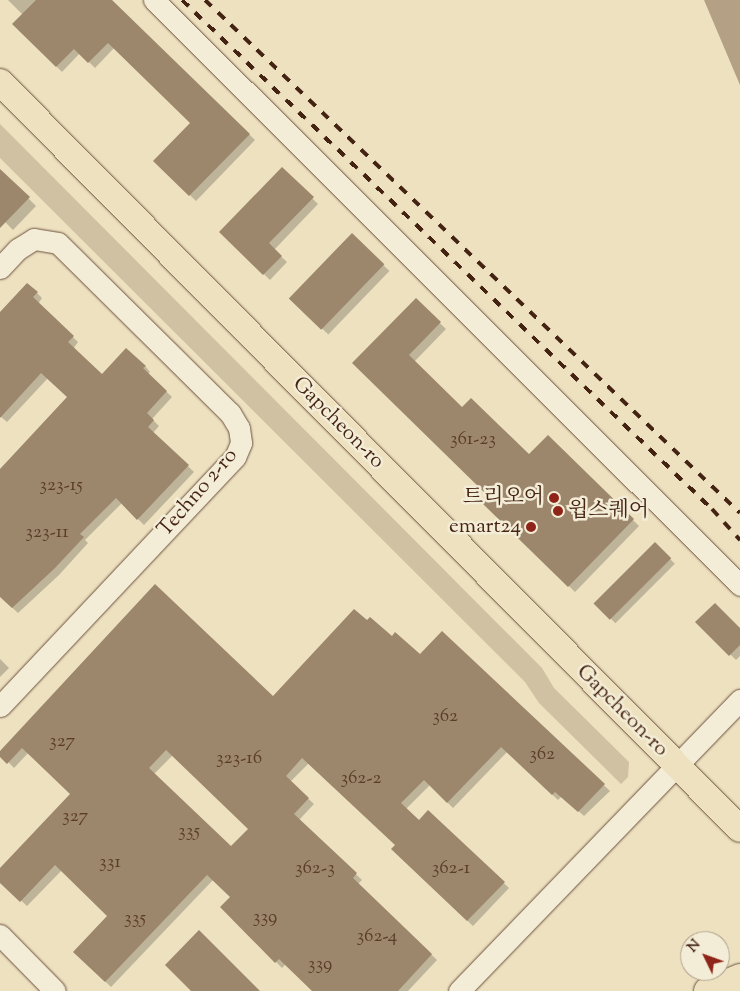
<!DOCTYPE html>
<html>
<head>
<meta charset="utf-8">
<style>
	body { margin:0 }
	#map { position:relative; width:740px; height:991px; overflow:hidden; background:#ede1c0; font-family:"Sorts Mill Goudy","Noto Serif KR",serif }
	div>[style] { position:absolute }
	.green>* { inset:0; background:#d0c1a2 }
	.water>* { inset:0; background:#b4a085 }
	.shadow>* { inset:0; background:#0003; transform-origin:0 0 }
	.building>* { inset:0; background:#9c866c; transform-origin:0 0 }
	.roads { filter:drop-shadow(0 0 1px #6e523e) drop-shadow(0 0 1px #6e523e) }
	.minor>* { height:21px; margin:-10.5px; padding:0 10.5px; transform-origin:10.5px; border-radius:10.5px; background:#f3ecd6 }
	.major>* { height:26px; margin:-13px; padding:0 13px; transform-origin:13px; border-radius:13px; background:#ede1c0 }
	.rail>* { height:4px; margin-top:-2px; transform-origin:0; background:repeating-linear-gradient(90deg,#442312 0 9px,transparent 0 18px) }
	.dots>* { width:14px; height:14px; translate:-50% -50%; box-sizing:border-box; border:2px solid #f3ecd6; border-radius:50% }
	span { translate:-50% -50%; white-space:nowrap; text-align:center; line-height:1.15; -webkit-text-stroke:5px #f3ecd6; paint-order:stroke }
	.number-label { font-size:19px; color:#5a3c28 }
	.number-label span { -webkit-text-stroke-width:0 }
	.street-label { font-size:21px; color:#442312 }
	.poi-label { font-size:21px; color:#442312 }
	.right { translate:-100% -50%; text-align:right }
	.left { translate:0 -50%; text-align:left }
	.north { position:absolute; left:680px; top:931px; width:50px; height:50px; box-sizing:border-box; background:#f3ecd6; border:1px solid #ad9c88; border-radius:50%; rotate:312deg; font-size:14px; font-weight:700; line-height:20px; text-align:center; color:#442312 }
	.north::after { content:''; display:block; margin:auto; width:18px; height:22px; background:#8f2418; clip-path:polygon(50% 0,100% 100%,50% 72%,0 100%) }
</style>
</head>
<body>
<div id="map">
	<div class="green">
		<i style="clip-path:polygon(0 124px,542px 668px,554px 688px,629px 762px,628px 777px,621px 784px,539px 703px,525px 682px,0 158px)"></i>
	</div>
	<div class="water">
		<i style="clip-path:polygon(704px 0,740px 0,740px 85px)"></i>
	</div>
	<div class="shadow">
		<i style="clip-path:polygon(8px 0,110px 0,255px 140px,196px 201px,155px 161px,191px 123px,114px 48px,95px 68px,80px 53px,62px 72px,14px 24px,23px 15px)"></i>
		<i style="clip-path:polygon(282px 169px,318px 204px,274px 250px,287px 262px,270px 280px,221px 232px)"></i>
		<i style="clip-path:polygon(0 170px,36px 206px,13px 230px,0 217px)"></i>
		<i style="left:352px;top:235px;width:52px;height:88px;rotate:44deg"></i>
		<i style="clip-path:polygon(37px 293px,42px 298px,38px 304px,78px 342px,73px 349px,102px 375px,145px 366px,150px 372px,148px 374px,172px 397px,152px 419px,159px 426px,153px 433px,194px 472px,144px 525px,122px 503px,85px 540px,88px 543px,59px 575px,18px 613px,0 596px,0 477px,68px 397px,48px 378px,7px 422px,0 416px,0 315px)"></i>
		<i style="clip-path:polygon(416px 300px,446px 329px,414px 362px,462px 409px,529px 456px,548px 437px,639px 526px,575px 592px,484px 503px,490px 496px,354px 363px)"></i>
		<i style="left:655px;top:544px;width:28px;height:84px;rotate:45deg"></i>
		<i style="clip-path:polygon(evenodd,155px 586px,273px 698px,367px 622px,420px 656px,442px 633px,610px 791px,584px 816px,562px 796px,558px 800px,507px 752px,453px 808px,430px 785px,406px 809px,419px 821px,428px 811px,509px 888px,473px 926px,392px 849px,396px 845px,309px 763px,290px 782px,314px 804px,299px 820px,362px 880px,358px 884px,437px 960px,408px 991px,313px 991px,286px 964px,282px 968px,222px 907px,232px 897px,213px 880px,111px 987px,75px 952px,109px 916px,62px 870px,27px 906px,0 881px,0 870px,72px 794px,29px 752px,14px 768px,0 753px,155px 586px,173px 755px,250px 829px,231px 848px,154px 774px,173px 755px)"></i>
		<i style="clip-path:polygon(697px 622px,740px 629px,740px 656px,736px 660px)"></i>
		<i style="clip-path:polygon(0 659px,9px 668px,0 677px)"></i>
	</div>
	<div class="building">
		<i style="clip-path:polygon(36px 0,112px 0,250px 134px,189px 196px,153px 161px,190px 123px,108px 43px,88px 63px,74px 49px,56px 67px,12px 24px)"></i>
		<i style="clip-path:polygon(282px 167px,314px 197px,269px 243px,282px 256px,263px 275px,219px 232px)"></i>
		<i style="clip-path:polygon(0 169px,30px 197px,0 228px)"></i>
		<i style="left:352px;top:233px;width:45px;height:91px;rotate:44deg"></i>
		<i style="clip-path:polygon(27px 283px,38px 292px,33px 297px,74px 336px,68px 342px,102px 374px,126px 348px,146px 366px,143px 368px,167px 391px,147px 413px,154px 420px,148px 427px,189px 465px,137px 520px,116px 498px,80px 534px,84px 537px,54px 569px,12px 608px,0 597px,0 469px,67px 397px,41px 373px,0 418px,0 312px)"></i>
		<i style="clip-path:polygon(416px 298px,441px 322px,409px 355px,462px 407px,471px 398px,529px 454px,548px 435px,634px 519px,568px 587px,482px 503px,488px 496px,352px 363px)"></i>
		<i style="left:655px;top:542px;width:23px;height:87px;rotate:45deg"></i>
		<i style="clip-path:polygon(evenodd,155px 584px,273px 696px,354px 609px,367px 620px,370px 617px,392px 636px,395px 632px,420px 654px,442px 631px,605px 784px,578px 812px,555px 792px,552px 795px,501px 747px,447px 803px,424px 780px,401px 803px,419px 820px,428px 810px,505px 882px,467px 921px,391px 849px,395px 845px,302px 758px,286px 776px,309px 798px,294px 814px,357px 873px,353px 878px,432px 954px,398px 991px,312px 991px,279px 959px,275px 963px,220px 907px,230px 897px,207px 875px,105px 982px,73px 952px,107px 916px,55px 865px,20px 902px,0 883px,0 868px,70px 794px,22px 748px,7px 764px,0 757px,0 751px,155px 584px,166px 750px,248px 829px,231px 846px,149px 768px,166px 750px)"></i>
		<i style="clip-path:polygon(715px 603px,740px 628px,740px 645px,729px 656px,695px 622px)"></i>
		<i style="clip-path:polygon(199px 930px,260px 991px,191px 991px,165px 965px)"></i>
	</div>
	<div class="roads">
		<div class="minor">
			<i style="left:154px;top:0;width:828px;rotate:44.95deg"></i>
			<i style="left:0;top:268px;width:26px;rotate:-47deg"></i>
			<i style="left:18px;top:249px;width:19px;rotate:-32deg"></i>
			<i style="left:34px;top:239px;width:24px;rotate:9deg"></i>
			<i style="left:58px;top:243px;width:242px;rotate:44.7deg"></i>
			<i style="left:230px;top:413px;width:17px;rotate:59deg"></i>
			<i style="left:239px;top:428px;width:15px;rotate:82deg"></i>
			<i style="left:241px;top:443px;width:15px;rotate:113deg"></i>
			<i style="left:235px;top:457px;width:342px;rotate:133.3deg"></i>
			<i style="left:0;top:935px;width:78px;rotate:45.5deg"></i>
			<i style="left:459px;top:991px;width:405px;rotate:-46deg"></i>
		</div>
		<div class="major">
			<i style="left:0;top:82px;width:1051px;rotate:45.27deg"></i>
			<i style="left:707px;top:991px;width:36px;rotate:-23deg"></i>
		</div>
	</div>
	<div class="rail">
		<i style="left:182px;top:0;width:735px;rotate:43.84deg"></i>
		<i style="left:712px;top:509px;width:42px;rotate:47.9deg"></i>
		<i style="left:205px;top:0;width:741px;rotate:43.8deg"></i>
	</div>
	<div class="dots">
		<i style="left:554px;top:498px;background:#8f2418"></i>
		<i style="left:558px;top:511px;background:#8f2418"></i>
		<i style="left:531px;top:527px;background:#8f2418"></i>
	</div>
	<div class="number-label">
		<span style="left:473px;top:440px">361-23</span>
		<span style="left:61px;top:486px">323-15</span>
		<span style="left:47px;top:533px">323-11</span>
		<span style="left:445px;top:717px">362</span>
		<span style="left:62px;top:742px">327</span>
		<span style="left:542px;top:755px">362</span>
		<span style="left:239px;top:759px">323-16</span>
		<span style="left:361px;top:779px">362-2</span>
		<span style="left:75px;top:817px">327</span>
		<span style="left:189px;top:832px">335</span>
		<span style="left:110px;top:863px">331</span>
		<span style="left:315px;top:869px">362-3</span>
		<span style="left:451px;top:869px">362-1</span>
		<span style="left:265px;top:918px">339</span>
		<span style="left:135px;top:919px">335</span>
		<span style="left:377px;top:937px">362-4</span>
		<span style="left:320px;top:965px">339</span>
	</div>
	<div class="street-label">
		<span style="left:338px;top:423px;rotate:45deg">Gapcheon-ro</span>
		<span style="left:198px;top:493px;rotate:-49deg">Techno 2-ro</span>
		<span style="left:622px;top:711px;rotate:45deg">Gapcheon-ro</span>
	</div>
	<div class="poi-label">
		<span class="right" style="left:544px;top:498px">트리오어</span>
		<span class="left" style="left:568px;top:511px">윕스퀘어</span>
		<span class="right" style="left:521px;top:527px">emart24</span>
	</div>
	<div class="north">N</div>
</div>
</body>
</html>
